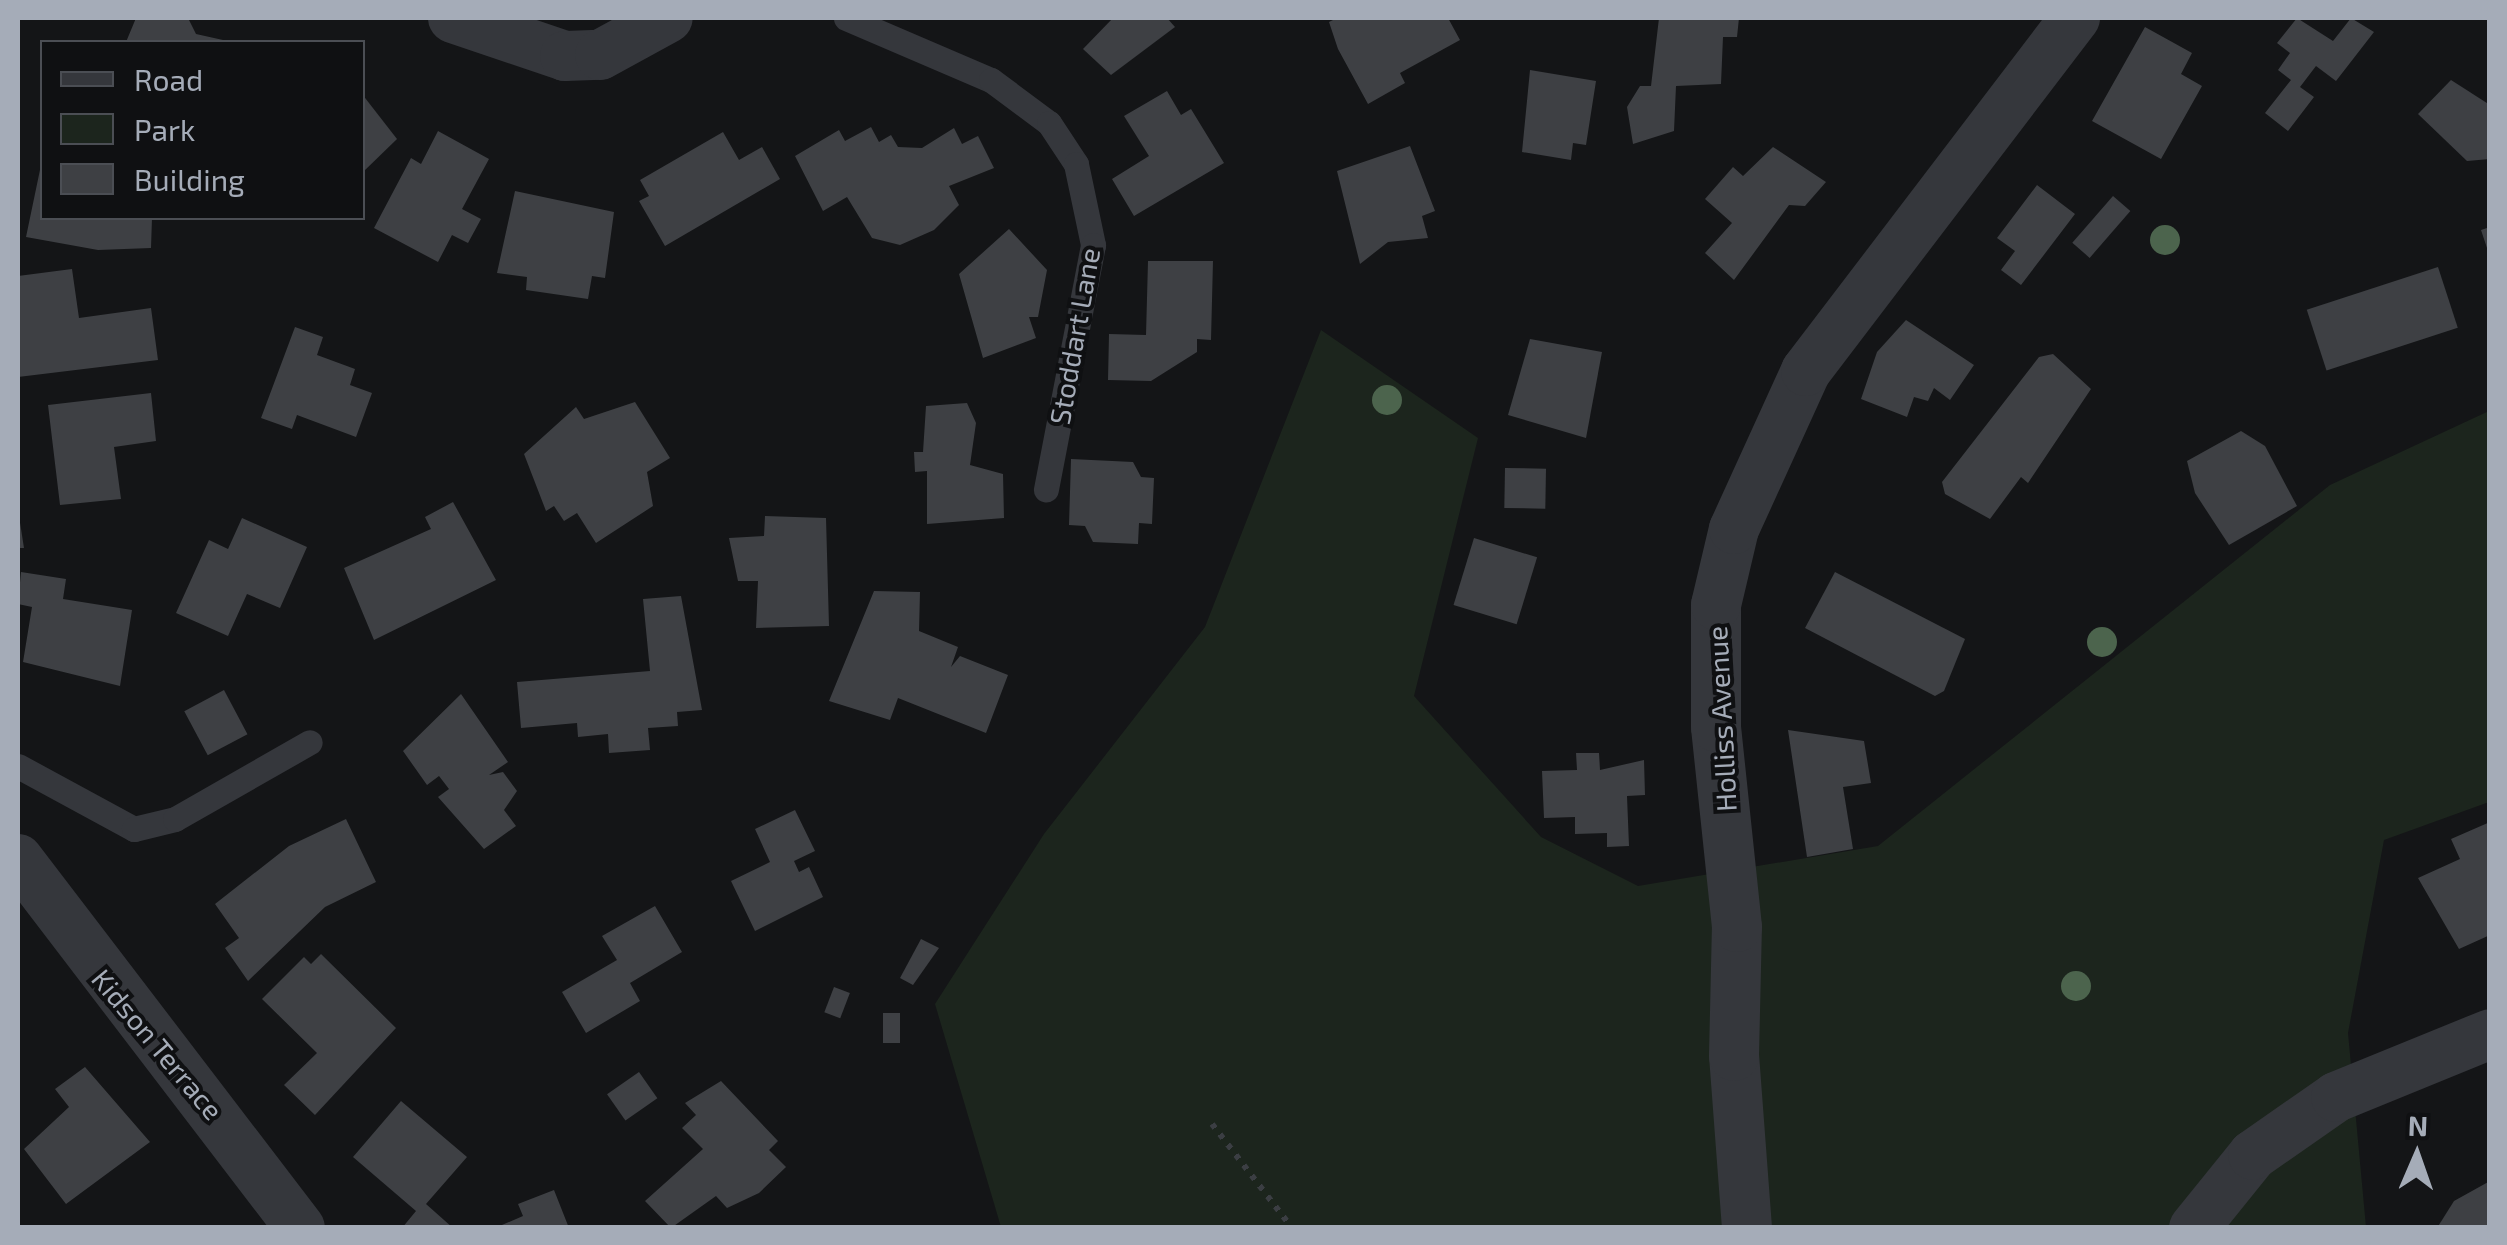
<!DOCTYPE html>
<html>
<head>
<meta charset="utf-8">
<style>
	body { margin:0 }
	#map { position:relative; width:2507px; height:1245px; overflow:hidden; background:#141517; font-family:"Exo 2",sans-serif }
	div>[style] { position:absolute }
	.green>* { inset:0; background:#1c251d }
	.building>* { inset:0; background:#3e4044; transform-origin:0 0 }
	.path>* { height:6px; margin-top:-3px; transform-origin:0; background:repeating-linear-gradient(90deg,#3b3e43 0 5px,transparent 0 13px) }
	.lane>* { height:25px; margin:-12.5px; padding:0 12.5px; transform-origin:12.5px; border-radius:12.5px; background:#35373c }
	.street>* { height:50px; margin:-25px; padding:0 25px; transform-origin:25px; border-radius:25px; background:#35373c }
	.trees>* { width:30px; height:30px; margin:-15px; border-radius:50%; background:#4c644d }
	span { translate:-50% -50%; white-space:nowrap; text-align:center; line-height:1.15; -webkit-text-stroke:8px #0f1012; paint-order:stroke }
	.street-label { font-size:28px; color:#a5acb8 }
	.frame { position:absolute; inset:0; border:20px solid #a5acb8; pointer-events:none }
	.legend { position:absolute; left:40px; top:40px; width:325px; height:180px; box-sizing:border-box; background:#0f1012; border:2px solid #4b4e54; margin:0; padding:12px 18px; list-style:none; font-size:30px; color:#a5acb8 }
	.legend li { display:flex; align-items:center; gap:20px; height:50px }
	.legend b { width:50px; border:2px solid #4b4e54 }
	.north { position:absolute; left:2367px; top:1105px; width:100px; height:100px; -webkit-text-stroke:8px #0f1012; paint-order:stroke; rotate:2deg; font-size:28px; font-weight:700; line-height:40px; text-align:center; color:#a5acb8 }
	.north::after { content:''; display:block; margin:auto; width:35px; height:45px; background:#a5acb8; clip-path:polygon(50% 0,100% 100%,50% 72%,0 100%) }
</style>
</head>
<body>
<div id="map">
	<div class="green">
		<i style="clip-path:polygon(1321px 330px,1478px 438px,1414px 696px,1541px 837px,1638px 886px,1878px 846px,2330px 485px,2489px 411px,2489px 802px,2384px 840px,2348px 1033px,2366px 1227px,1001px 1227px,935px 1004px,1044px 834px,1205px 627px)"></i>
	</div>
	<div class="building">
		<i style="clip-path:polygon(136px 18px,188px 18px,196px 34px,232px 42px,126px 42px)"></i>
		<i style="clip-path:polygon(1113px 18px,1167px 18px,1175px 27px,1111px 75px,1083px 49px)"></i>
		<i style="clip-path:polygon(1337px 18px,1448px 18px,1460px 40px,1400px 73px,1405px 83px,1368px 104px,1338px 49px,1329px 22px)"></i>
		<i style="clip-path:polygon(1659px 18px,1739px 18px,1737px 37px,1723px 37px,1721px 84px,1676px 86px,1674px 131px,1633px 144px,1627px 107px,1640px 86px,1651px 86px)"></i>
		<i style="clip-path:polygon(2297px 18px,2333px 41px,2351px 18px,2374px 32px,2336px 81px,2316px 66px,2300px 87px,2314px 97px,2288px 131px,2265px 113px,2291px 80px,2278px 70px,2290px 53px,2277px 43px)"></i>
		<i style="clip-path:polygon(2145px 27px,2192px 53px,2181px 74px,2202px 86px,2161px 159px,2092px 121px)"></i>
		<i style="clip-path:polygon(1530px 70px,1596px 81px,1586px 145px,1573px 143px,1571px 160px,1522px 152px)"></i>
		<i style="clip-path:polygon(2451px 80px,2490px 105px,2490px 159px,2467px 161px,2418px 114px)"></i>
		<i style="clip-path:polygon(1167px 91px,1181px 115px,1191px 109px,1224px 163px,1134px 216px,1112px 179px,1149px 156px,1124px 116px)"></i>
		<i style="clip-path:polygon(362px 94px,397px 139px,362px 173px)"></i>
		<i style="clip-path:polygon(871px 127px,879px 142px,891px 135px,898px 147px,922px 148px,954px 128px,962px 144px,978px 136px,994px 168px,949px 186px,959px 205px,934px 230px,900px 245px,872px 238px,847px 197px,823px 211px,795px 156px,839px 130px,845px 141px)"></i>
		<i style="clip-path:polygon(438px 131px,489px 159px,462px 209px,481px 219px,468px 243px,452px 235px,438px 262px,374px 228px,411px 158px,421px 164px)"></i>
		<i style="clip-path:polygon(723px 132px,739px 160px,762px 147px,780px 179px,665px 246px,639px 201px,649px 196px,640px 180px)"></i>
		<i style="clip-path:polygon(1410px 146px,1435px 211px,1422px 216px,1428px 238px,1388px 242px,1360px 264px,1337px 171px)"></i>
		<i style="clip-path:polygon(1773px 147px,1826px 182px,1805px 206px,1789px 205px,1734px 280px,1705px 253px,1732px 223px,1705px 199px,1733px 167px,1743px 176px)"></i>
		<i style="clip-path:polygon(41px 165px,42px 218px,152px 218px,151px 248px,98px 250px,26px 237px)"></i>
		<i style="clip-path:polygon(2037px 185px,2075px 214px,2021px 285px,2001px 270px,2015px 251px,1997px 238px)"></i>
		<i style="clip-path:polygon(515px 191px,614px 212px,605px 278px,592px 276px,588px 299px,526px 290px,527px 277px,497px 273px)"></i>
		<i style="left:2113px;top:196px;width:23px;height:62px;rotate:41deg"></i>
		<i style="clip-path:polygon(2490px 227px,2490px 254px,2489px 254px,2481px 230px)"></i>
		<i style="clip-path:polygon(1009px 229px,1047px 270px,1038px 317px,1029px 317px,1036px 338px,983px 358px,959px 274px)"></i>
		<i style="clip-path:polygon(1148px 261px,1213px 261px,1211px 340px,1197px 339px,1197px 352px,1151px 381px,1108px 380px,1109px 334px,1146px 335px)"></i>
		<i style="left:2438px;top:267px;width:64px;height:138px;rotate:72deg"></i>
		<i style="clip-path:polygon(72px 269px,79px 318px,151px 308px,158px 360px,18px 377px,18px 276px)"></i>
		<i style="clip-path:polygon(1906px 320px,1974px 365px,1950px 400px,1934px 388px,1928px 401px,1914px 397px,1907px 417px,1861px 399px,1877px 352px)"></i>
		<i style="clip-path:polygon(295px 327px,323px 337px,317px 355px,355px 369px,350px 385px,372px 393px,356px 437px,297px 415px,292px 429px,261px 418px)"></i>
		<i style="clip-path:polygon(1530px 339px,1602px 352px,1586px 438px,1508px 415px)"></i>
		<i style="clip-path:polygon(2053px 354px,2091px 389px,2028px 483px,2021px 477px,1990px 519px,1945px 494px,1942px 482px,2039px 357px)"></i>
		<i style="clip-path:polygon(151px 393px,156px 441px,114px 447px,121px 499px,60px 505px,48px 405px)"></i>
		<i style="clip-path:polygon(635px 402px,670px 458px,647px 472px,653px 506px,596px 543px,577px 513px,564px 521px,554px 506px,546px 511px,524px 454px,576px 407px,584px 419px)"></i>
		<i style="clip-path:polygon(967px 403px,976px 423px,970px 465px,1003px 474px,1004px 518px,927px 524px,927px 471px,915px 472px,914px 452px,923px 452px,926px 406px)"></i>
		<i style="clip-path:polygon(2241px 431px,2265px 446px,2297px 506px,2229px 545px,2195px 493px,2187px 461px)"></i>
		<i style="clip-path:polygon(1071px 459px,1133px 462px,1141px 477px,1154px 478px,1152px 524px,1139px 523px,1138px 544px,1093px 542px,1085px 526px,1069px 525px)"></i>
		<i style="left:1505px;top:468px;width:41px;height:40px;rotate:1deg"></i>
		<i style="clip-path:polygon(453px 502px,496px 580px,374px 640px,344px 568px,431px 529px,425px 517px)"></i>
		<i style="clip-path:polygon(18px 510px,24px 548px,18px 548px)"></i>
		<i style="clip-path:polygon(765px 516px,826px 518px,829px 626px,756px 628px,758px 581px,738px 581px,729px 538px,764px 536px)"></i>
		<i style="clip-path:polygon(242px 518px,307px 547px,280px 608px,247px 594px,228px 636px,176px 613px,209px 540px,228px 549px)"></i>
		<i style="left:1474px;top:538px;width:66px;height:70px;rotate:17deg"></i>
		<i style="clip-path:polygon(21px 572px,66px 579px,63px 599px,132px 610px,120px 686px,23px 662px,32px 607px,18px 604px)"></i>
		<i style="clip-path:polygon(1835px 572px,1965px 639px,1944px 691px,1935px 696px,1805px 628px)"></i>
		<i style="clip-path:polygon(874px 591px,920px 592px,919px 631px,958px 647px,951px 667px,960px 656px,1008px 675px,986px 733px,898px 698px,890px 720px,829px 701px)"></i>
		<i style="clip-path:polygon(681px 596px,702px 710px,677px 712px,678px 726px,648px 728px,650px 750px,609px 753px,608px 734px,578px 737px,577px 723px,521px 728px,517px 682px,650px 671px,643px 599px)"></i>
		<i style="left:224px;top:690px;width:50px;height:45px;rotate:62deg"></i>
		<i style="clip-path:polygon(461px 694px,508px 762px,489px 775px,503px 772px,517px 791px,504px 810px,516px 826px,484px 849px,438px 797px,449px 789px,439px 776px,427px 785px,403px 751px)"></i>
		<i style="clip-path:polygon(1788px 730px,1864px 741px,1871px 783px,1843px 787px,1853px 849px,1807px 857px)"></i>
		<i style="clip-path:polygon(1576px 753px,1599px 753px,1600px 770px,1644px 760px,1645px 795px,1627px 796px,1629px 846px,1607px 847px,1607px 833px,1575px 834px,1575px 817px,1544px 818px,1542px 771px,1577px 770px)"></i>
		<i style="clip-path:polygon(795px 810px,815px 851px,794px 861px,799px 872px,809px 867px,823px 897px,755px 931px,731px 881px,770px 862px,755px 829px)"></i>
		<i style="clip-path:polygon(346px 819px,376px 882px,325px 907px,248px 981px,225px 948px,239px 938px,215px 904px,289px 846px)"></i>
		<i style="clip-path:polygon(2490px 822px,2490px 935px,2459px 949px,2418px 878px,2460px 859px,2451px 839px)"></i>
		<i style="clip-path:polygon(655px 906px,682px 952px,630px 983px,640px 1001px,586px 1033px,562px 992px,617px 960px,602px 936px)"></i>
		<i style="clip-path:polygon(921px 939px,939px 948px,913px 985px,900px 978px)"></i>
		<i style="clip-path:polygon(321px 954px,396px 1028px,315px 1115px,284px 1085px,317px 1053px,262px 999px,304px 957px,311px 964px)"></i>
		<i style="left:834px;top:987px;width:17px;height:27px;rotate:21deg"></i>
		<i style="left:883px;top:1013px;width:17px;height:30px"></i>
		<i style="clip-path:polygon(85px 1067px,150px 1142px,66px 1204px,24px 1149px,69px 1107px,55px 1089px)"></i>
		<i style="left:639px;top:1072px;width:32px;height:39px;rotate:55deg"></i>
		<i style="clip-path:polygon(721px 1081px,778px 1141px,769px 1150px,786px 1167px,759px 1193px,727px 1208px,716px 1196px,671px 1228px,645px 1201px,703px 1149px,682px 1128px,696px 1115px,685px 1103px)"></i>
		<i style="clip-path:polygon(401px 1101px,467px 1157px,426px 1204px,453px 1228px,402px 1228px,416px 1211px,353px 1157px)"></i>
		<i style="clip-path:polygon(2490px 1181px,2490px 1228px,2437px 1228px,2454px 1201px)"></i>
		<i style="clip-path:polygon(554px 1190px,569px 1228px,495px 1228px,523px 1216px,518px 1204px)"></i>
	</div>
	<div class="path">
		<i style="left:1212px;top:1124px;width:131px;rotate:52.4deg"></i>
	</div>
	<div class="lane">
		<i style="left:846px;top:18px;width:158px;rotate:23.2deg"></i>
		<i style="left:991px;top:80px;width:72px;rotate:36.6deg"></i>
		<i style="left:1049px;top:123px;width:49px;rotate:56.6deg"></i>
		<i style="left:1076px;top:164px;width:83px;rotate:78.1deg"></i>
		<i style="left:1093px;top:245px;width:249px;rotate:100.9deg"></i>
		<i style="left:18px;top:766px;width:132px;rotate:28.5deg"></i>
		<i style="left:134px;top:829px;width:42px;rotate:-13.7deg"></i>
		<i style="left:175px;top:819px;width:155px;rotate:-29.7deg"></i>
	</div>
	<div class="street">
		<i style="left:453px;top:18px;width:118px;rotate:18.7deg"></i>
		<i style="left:565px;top:56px;width:35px;rotate:-2deg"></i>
		<i style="left:600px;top:55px;width:77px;rotate:-28.6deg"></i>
		<i style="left:18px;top:859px;width:464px;rotate:52.6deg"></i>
		<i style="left:1747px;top:1228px;width:172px;rotate:-94.3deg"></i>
		<i style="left:1734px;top:1056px;width:129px;rotate:-88.7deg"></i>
		<i style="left:1737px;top:927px;width:201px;rotate:-96deg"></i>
		<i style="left:1716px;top:727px;width:122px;rotate:-90deg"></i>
		<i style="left:1716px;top:605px;width:78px;rotate:-76.7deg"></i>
		<i style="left:1734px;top:529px;width:174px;rotate:-65.5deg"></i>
		<i style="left:1806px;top:371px;width:444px;rotate:-52.7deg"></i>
		<i style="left:2194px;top:1228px;width:94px;rotate:-51.1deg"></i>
		<i style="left:2253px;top:1155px;width:101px;rotate:-34.9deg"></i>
		<i style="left:2336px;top:1097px;width:166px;rotate:-22.2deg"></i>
	</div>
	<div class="trees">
		<i style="left:2165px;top:240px"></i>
		<i style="left:1387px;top:400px"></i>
		<i style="left:2102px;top:642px"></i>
		<i style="left:2076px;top:986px"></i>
	</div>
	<div class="street-label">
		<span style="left:1074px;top:336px;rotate:-80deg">Stoddart Lane</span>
		<span style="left:1721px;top:719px;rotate:-93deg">Holliss Avenue</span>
		<span style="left:158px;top:1044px;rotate:50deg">Kidson Terrace</span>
	</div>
	<div class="frame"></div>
	<ul class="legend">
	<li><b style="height:12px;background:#35373c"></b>Road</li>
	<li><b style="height:28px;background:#1c251d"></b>Park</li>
	<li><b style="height:28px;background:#3e4044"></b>Building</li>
	</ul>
	<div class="north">N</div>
</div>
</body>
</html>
